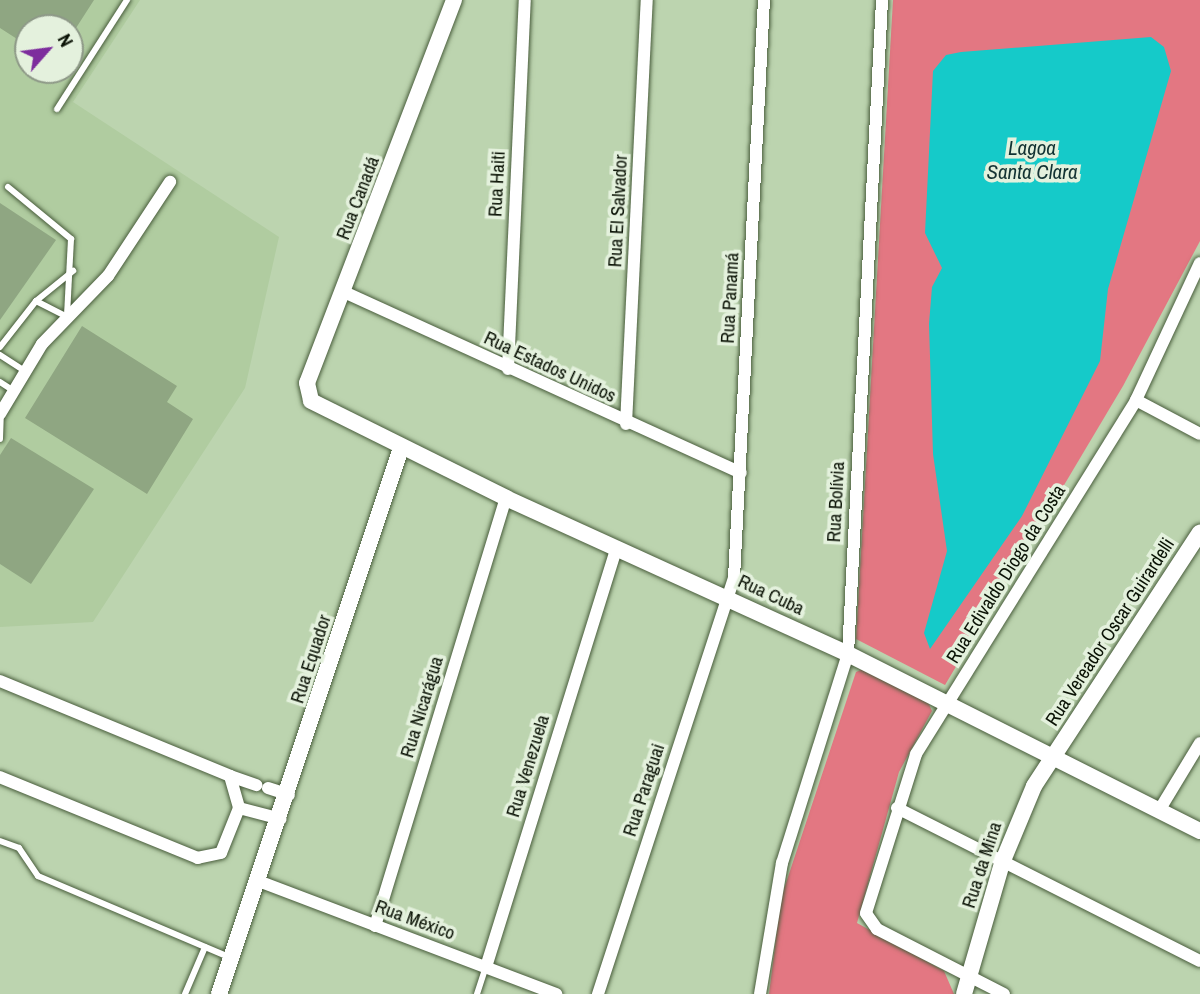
<!DOCTYPE html>
<html>
<head>
<meta charset="utf-8">
<style>
	body { margin:0 }
	#map { position:relative; width:1200px; height:994px; overflow:hidden; background:#bcd4af; font-family:"Archivo Narrow",sans-serif }
	div>[style] { position:absolute }
	.built>* { inset:0; background:#b0cca0 }
	.green>* { inset:0; background:#e37782 }
	.water>* { inset:0; background:#15cac9 }
	.building>* { inset:0; background:#8fa682 }
	.roads { filter:drop-shadow(0 0 2px #495d3c) drop-shadow(0 0 2px #495d3c) }
	.lane>* { height:6px; margin:-3px; padding:0 3px; transform-origin:3px; border-radius:3px; background:#fff }
	.street>* { height:12px; margin:-6px; padding:0 6px; transform-origin:6px; border-radius:6px; background:#fff }
	.secondary>* { height:16px; margin:-8px; padding:0 8px; transform-origin:8px; border-radius:8px; background:#fff }
	span { translate:-50% -50%; white-space:nowrap; text-align:center; line-height:1.15; -webkit-text-stroke:7px #e4f1dd; paint-order:stroke }
	.street-label { font-size:19px; color:#0a1205 }
	.water-label { font-size:21px; color:#123232; font-style:italic }
	.north { position:absolute; left:14px; top:14px; width:70px; height:70px; box-sizing:border-box; background:#e4f1dd; border:2px solid #8d9887; border-radius:50%; rotate:62deg; font-size:19px; font-weight:700; line-height:28px; text-align:center; color:#0a1205 }
	.north::after { content:''; display:block; margin:auto; width:24px; height:32px; background:#7d2d9d; clip-path:polygon(50% 0,100% 100%,50% 72%,0 100%) }
</style>
</head>
<body>
<div id="map">
	<div class="built">
		<i style="clip-path:polygon(evenodd,0 0,140px 0,73px 102px,279px 237px,245px 388px,93px 622px,0 627px,0 0,28px 28px,70px 28px,70px 70px,28px 70px,28px 28px)"></i>
	</div>
	<div class="green">
		<i style="clip-path:polygon(893px 0,1200px 0,1200px 241px,1123px 386px,945px 685px,856px 639px)"></i>
		<i style="clip-path:polygon(863px 669px,927px 700px,932px 711px,899px 772px,857px 923px,944px 971px,954px 994px,769px 994px,781px 898px,856px 672px)"></i>
	</div>
	<div class="water">
		<i style="clip-path:polygon(1151px 37px,1164px 47px,1171px 71px,1108px 289px,1100px 361px,1022px 516px,930px 649px,924px 633px,947px 551px,933px 454px,929px 324px,932px 287px,942px 268px,925px 233px,933px 71px,946px 55px,961px 52px)"></i>
	</div>
	<div class="building">
		<i style="clip-path:polygon(0 0,94px 0,76px 28px,28px 28px,28px 46px,0 28px)"></i>
		<i style="clip-path:polygon(0 203px,56px 240px,0 320px)"></i>
		<i style="clip-path:polygon(82px 326px,177px 386px,167px 402px,193px 419px,147px 494px,25px 418px)"></i>
		<i style="clip-path:polygon(11px 438px,94px 489px,31px 584px,0 564px,0 455px)"></i>
	</div>
	<div class="roads">
		<div class="lane">
			<i style="left:57px;top:109px;width:130px;rotate:-57.3deg"></i>
			<i style="left:8px;top:187px;width:82px;rotate:39.5deg"></i>
			<i style="left:71px;top:239px;width:76px;rotate:93deg"></i>
			<i style="left:36px;top:301px;width:35px;rotate:27deg"></i>
			<i style="left:0;top:347px;width:58px;rotate:-52deg"></i>
			<i style="left:36px;top:301px;width:48px;rotate:-39deg"></i>
			<i style="left:0;top:355px;width:30px;rotate:33deg"></i>
			<i style="left:0;top:382px;width:17px;rotate:33deg"></i>
			<i style="left:0;top:439px;width:25px;rotate:-88deg"></i>
			<i style="left:0;top:841px;width:20px;rotate:20deg"></i>
			<i style="left:19px;top:848px;width:34px;rotate:56deg"></i>
			<i style="left:38px;top:876px;width:207px;rotate:23deg"></i>
			<i style="left:185px;top:994px;width:51px;rotate:-66.9deg"></i>
			<i style="left:477px;top:994px;width:28px;rotate:-72deg"></i>
		</div>
		<div class="street">
			<i style="left:344px;top:292px;width:436px;rotate:24.5deg"></i>
			<i style="left:508px;top:369px;width:369px;rotate:-87.4deg"></i>
			<i style="left:1136px;top:400px;width:72px;rotate:28deg"></i>
			<i style="left:0;top:414px;width:82px;rotate:-59deg"></i>
			<i style="left:42px;top:344px;width:95px;rotate:-45.9deg"></i>
			<i style="left:108px;top:276px;width:113px;rotate:-56.6deg"></i>
			<i style="left:626px;top:424px;width:425px;rotate:-87.2deg"></i>
			<i style="left:0;top:681px;width:249px;rotate:22.4deg"></i>
			<i style="left:230px;top:776px;width:33px;rotate:74deg"></i>
			<i style="left:239px;top:808px;width:48px;rotate:111.8deg"></i>
			<i style="left:221px;top:853px;width:24px;rotate:168deg"></i>
			<i style="left:198px;top:858px;width:214px;rotate:-157.8deg"></i>
			<i style="left:230px;top:776px;width:28px;rotate:19deg"></i>
			<i style="left:268px;top:788px;width:22px;rotate:18deg"></i>
			<i style="left:239px;top:808px;width:43px;rotate:14.7deg"></i>
			<i style="left:897px;top:808px;width:339px;rotate:26.8deg"></i>
			<i style="left:1160px;top:809px;width:77px;rotate:-58.8deg"></i>
			<i style="left:261px;top:882px;width:316px;rotate:20.8deg"></i>
			<i style="left:375px;top:926px;width:448px;rotate:-73deg"></i>
			<i style="left:486px;top:967px;width:437px;rotate:-72.7deg"></i>
			<i style="left:598px;top:994px;width:438px;rotate:-71.9deg"></i>
			<i style="left:734px;top:578px;width:579px;rotate:-87.03deg"></i>
			<i style="left:760px;top:994px;width:133px;rotate:-80.5deg"></i>
			<i style="left:782px;top:863px;width:219px;rotate:-72.5deg"></i>
			<i style="left:848px;top:654px;width:655px;rotate:-87.02deg"></i>
			<i style="left:1004px;top:994px;width:143px;rotate:-152.9deg"></i>
			<i style="left:877px;top:929px;width:19px;rotate:-125deg"></i>
			<i style="left:866px;top:913px;width:167px;rotate:-72.5deg"></i>
			<i style="left:916px;top:754px;width:417px;rotate:-58.1deg"></i>
			<i style="left:1136px;top:400px;width:151px;rotate:-65deg"></i>
		</div>
		<div class="secondary">
			<i style="left:454px;top:0;width:410px;rotate:111deg"></i>
			<i style="left:307px;top:383px;width:18px;rotate:77deg"></i>
			<i style="left:311px;top:401px;width:218px;rotate:26.4deg"></i>
			<i style="left:506px;top:498px;width:376px;rotate:24.5deg"></i>
			<i style="left:848px;top:654px;width:394px;rotate:26.7deg"></i>
			<i style="left:219px;top:994px;width:576px;rotate:-71.57deg"></i>
			<i style="left:964px;top:994px;width:136px;rotate:-73.8deg"></i>
			<i style="left:1002px;top:863px;width:83px;rotate:-67.4deg"></i>
			<i style="left:1034px;top:786px;width:303px;rotate:-56.8deg"></i>
		</div>
	</div>
	<div class="street-label">
		<span style="left:497px;top:184px;rotate:-87deg">Rua Haiti</span>
		<span style="left:358px;top:198px;rotate:-69deg">Rua Canadá</span>
		<span style="left:618px;top:211px;rotate:-87deg">Rua El Salvador</span>
		<span style="left:730px;top:298px;rotate:-87deg">Rua Panamá</span>
		<span style="left:550px;top:367px;rotate:25deg">Rua Estados Unidos</span>
		<span style="left:836px;top:502px;rotate:-87deg">Rua Bolívia</span>
		<span style="left:1006px;top:574px;rotate:-58deg">Rua Edivaldo Diogo da Costa</span>
		<span style="left:771px;top:595px;rotate:25deg">Rua Cuba</span>
		<span style="left:1110px;top:632px;rotate:-57deg">Rua Vereador Oscar Guirardelli</span>
		<span style="left:311px;top:659px;rotate:-72deg">Rua Equador</span>
		<span style="left:422px;top:707px;rotate:-73deg">Rua Nicarágua</span>
		<span style="left:528px;top:766px;rotate:-73deg">Rua Venezuela</span>
		<span style="left:644px;top:790px;rotate:-72deg">Rua Paraguai</span>
		<span style="left:982px;top:865px;rotate:-72deg">Rua da Mina</span>
		<span style="left:415px;top:920px;rotate:20deg">Rua México</span>
	</div>
	<div class="water-label">
		<span style="left:1032px;top:160px">Lagoa<br>Santa Clara</span>
	</div>
	<div class="north">N</div>
</div>
</body>
</html>
